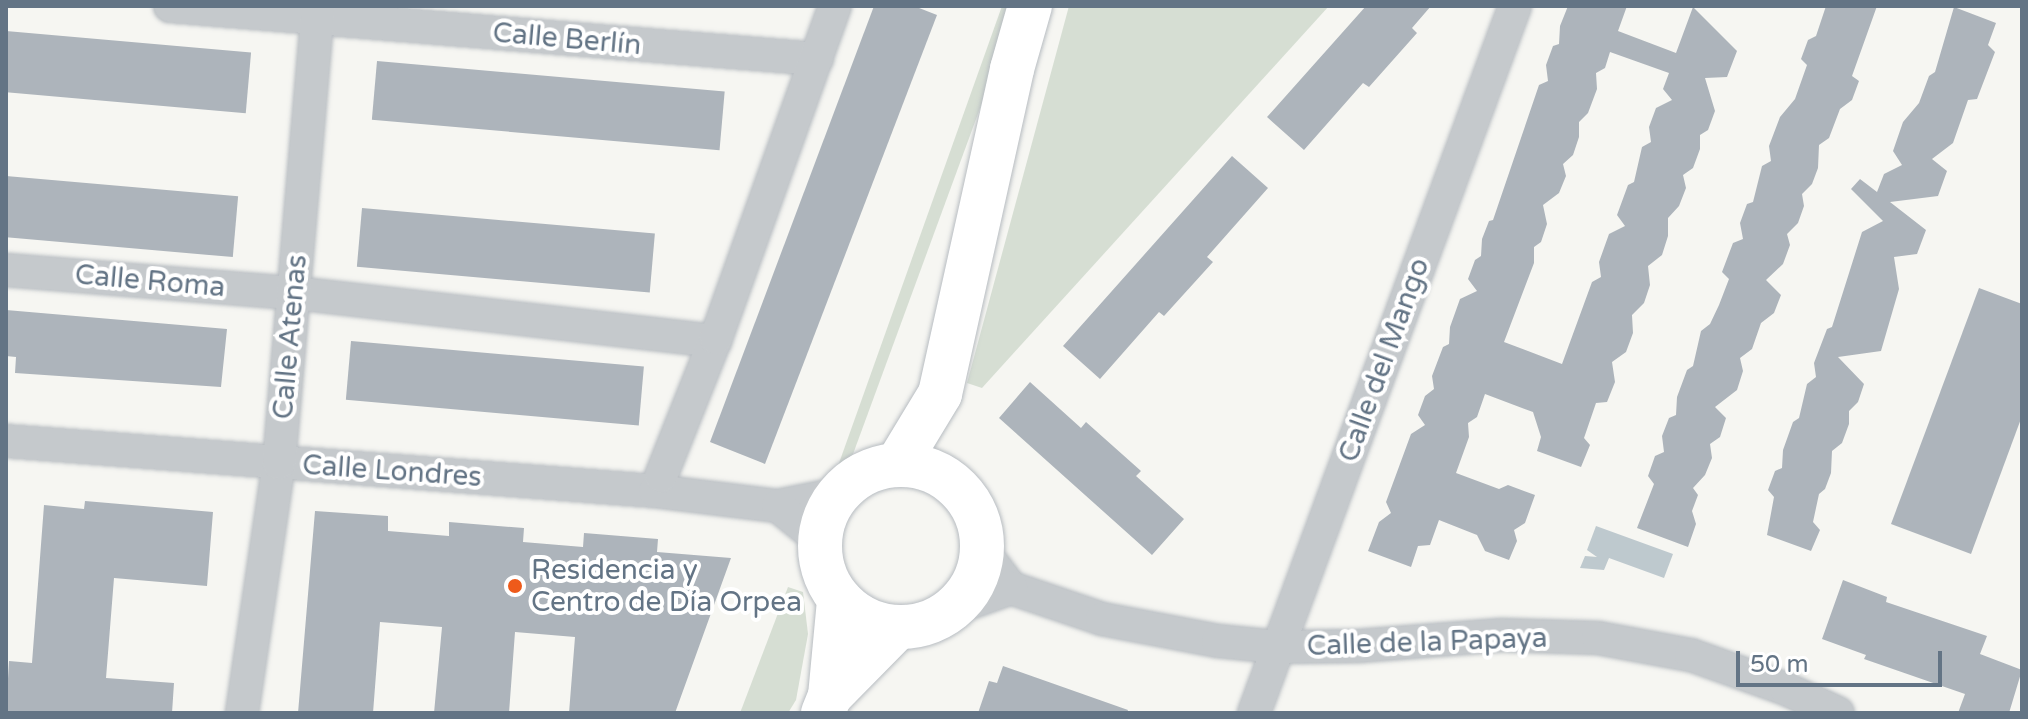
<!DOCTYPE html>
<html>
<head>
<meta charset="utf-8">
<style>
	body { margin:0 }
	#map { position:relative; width:2028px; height:719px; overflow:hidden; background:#f6f6f2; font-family:"Varela Round",sans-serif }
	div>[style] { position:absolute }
	.green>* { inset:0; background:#d6ded3 }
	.water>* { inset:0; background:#bec9ce }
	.building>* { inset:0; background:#adb4bb; transform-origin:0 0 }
	.roads { filter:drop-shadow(0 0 2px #b7bcc1) drop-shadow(0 0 2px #b7bcc1) }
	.street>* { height:32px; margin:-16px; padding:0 16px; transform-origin:16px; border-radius:16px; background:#c5c9cc }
	.secondary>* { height:44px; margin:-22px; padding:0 22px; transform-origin:22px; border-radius:22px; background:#fff }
	.secondary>.ring { margin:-22px; padding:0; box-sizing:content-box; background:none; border:44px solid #fff; border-radius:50% }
	.dots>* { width:22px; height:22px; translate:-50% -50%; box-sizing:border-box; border:4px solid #fff; border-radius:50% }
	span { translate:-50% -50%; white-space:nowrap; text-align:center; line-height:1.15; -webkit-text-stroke:8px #fff; paint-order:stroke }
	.street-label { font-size:28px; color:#637485 }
	.poi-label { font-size:28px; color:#637485 }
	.left { translate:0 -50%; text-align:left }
	.frame { position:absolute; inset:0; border:8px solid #637485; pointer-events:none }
	.scale { position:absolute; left:1736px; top:651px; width:206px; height:36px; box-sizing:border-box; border:4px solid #637485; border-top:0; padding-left:10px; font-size:24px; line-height:28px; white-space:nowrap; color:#637485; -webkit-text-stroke:6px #fff; paint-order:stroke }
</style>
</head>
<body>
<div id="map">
	<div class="green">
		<i style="clip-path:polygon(1002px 6px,1014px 6px,997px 62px,849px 465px,838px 466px)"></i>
		<i style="clip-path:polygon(1069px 6px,1329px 6px,982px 388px,967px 383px)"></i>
		<i style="clip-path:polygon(788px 587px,803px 592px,808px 634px,796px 700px,788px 713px,740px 713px)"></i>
	</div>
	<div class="water">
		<i style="clip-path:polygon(1596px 526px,1673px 554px,1664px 578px,1609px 558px,1604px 570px,1580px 568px,1585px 556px,1597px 557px,1587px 550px)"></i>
	</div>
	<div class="building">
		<i style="clip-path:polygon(874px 6px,914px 6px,937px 15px,765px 464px,710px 442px)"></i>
		<i style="clip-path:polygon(1366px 6px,1431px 6px,1412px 28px,1417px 33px,1369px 87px,1363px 83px,1304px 150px,1267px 117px)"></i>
		<i style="clip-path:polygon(evenodd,1568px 6px,1627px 6px,1618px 31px,1676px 53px,1693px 7px,1737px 51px,1727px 77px,1705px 78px,1715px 111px,1708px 130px,1700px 135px,1700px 149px,1693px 168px,1683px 175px,1686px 188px,1679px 206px,1668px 218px,1668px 236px,1662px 255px,1648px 266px,1650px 285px,1644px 303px,1632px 315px,1633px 333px,1626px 352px,1612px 362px,1615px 382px,1607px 402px,1596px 403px,1584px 438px,1590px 445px,1581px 467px,1537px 451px,1541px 437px,1533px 412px,1485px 394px,1477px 417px,1468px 423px,1469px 437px,1456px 473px,1499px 489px,1508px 485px,1535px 495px,1525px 523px,1514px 530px,1517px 541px,1509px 560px,1485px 551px,1477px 535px,1439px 520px,1430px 545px,1418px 546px,1411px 567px,1368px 551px,1379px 522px,1391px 513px,1386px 502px,1411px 434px,1425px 425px,1418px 415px,1425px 396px,1434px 389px,1432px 376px,1443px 347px,1449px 344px,1450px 327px,1460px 299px,1477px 291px,1468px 279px,1475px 260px,1481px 256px,1482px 239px,1489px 221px,1493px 220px,1539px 85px,1548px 81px,1546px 65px,1553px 46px,1559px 44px,1560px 26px,1568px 6px,1610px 52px,1669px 73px,1663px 89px,1672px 100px,1656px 108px,1649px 127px,1651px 142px,1642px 147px,1634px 182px,1628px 185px,1617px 215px,1625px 226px,1609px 234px,1599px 262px,1601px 277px,1592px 282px,1562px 364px,1504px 342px,1534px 263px,1534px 247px,1541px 242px,1547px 224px,1543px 205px,1559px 193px,1566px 176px,1563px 164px,1573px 155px,1579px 137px,1579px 122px,1588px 113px,1597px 89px,1596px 73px,1605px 68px,1610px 52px)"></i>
		<i style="clip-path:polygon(1826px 6px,1877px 6px,1852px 76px,1859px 81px,1852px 100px,1840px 109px,1829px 138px,1819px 145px,1818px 168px,1812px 184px,1802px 194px,1804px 206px,1798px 223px,1787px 234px,1790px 245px,1783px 264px,1766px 280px,1781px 295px,1774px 313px,1761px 323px,1752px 349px,1740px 358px,1743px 371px,1737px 390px,1715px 407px,1726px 418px,1720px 437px,1710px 444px,1712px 458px,1705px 475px,1693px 488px,1698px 495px,1692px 511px,1696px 524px,1688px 547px,1637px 528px,1654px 484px,1648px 476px,1655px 456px,1664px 452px,1662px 436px,1669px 418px,1676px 415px,1677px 397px,1687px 370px,1693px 366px,1701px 331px,1710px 324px,1719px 305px,1729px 279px,1722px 272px,1733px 243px,1743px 239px,1740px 223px,1747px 204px,1753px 202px,1762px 166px,1771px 161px,1769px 146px,1780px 117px,1795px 99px,1807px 65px,1801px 59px,1808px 40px,1816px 36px)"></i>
		<i style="clip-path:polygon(1954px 7px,1996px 23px,1988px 45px,1995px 52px,1977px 99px,1968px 100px,1953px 143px,1932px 159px,1947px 171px,1938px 196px,1890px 202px,1926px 230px,1917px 254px,1894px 257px,1899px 289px,1881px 351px,1838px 357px,1864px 384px,1858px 402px,1849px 411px,1849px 424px,1842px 443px,1832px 451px,1831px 473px,1825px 489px,1819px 494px,1813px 522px,1820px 530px,1811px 551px,1767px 535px,1774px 497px,1768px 490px,1775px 471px,1782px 468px,1783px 450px,1793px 422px,1799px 418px,1807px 384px,1816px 377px,1814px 363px,1827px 329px,1832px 327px,1862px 232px,1883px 221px,1851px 189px,1860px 179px,1877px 192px,1884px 174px,1902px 165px,1893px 151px,1903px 122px,1919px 103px,1929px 76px,1935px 72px)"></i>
		<i style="left:6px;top:31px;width:246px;height:61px;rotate:5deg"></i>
		<i style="left:377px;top:61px;width:349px;height:59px;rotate:5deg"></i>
		<i style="clip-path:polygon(1232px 156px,1268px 188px,1207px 257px,1213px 262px,1164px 316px,1159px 312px,1100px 379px,1063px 346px)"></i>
		<i style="left:6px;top:176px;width:233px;height:61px;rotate:5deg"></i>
		<i style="left:362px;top:208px;width:294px;height:59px;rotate:5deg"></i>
		<i style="clip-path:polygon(1979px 288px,2022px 304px,2022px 416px,1971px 554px,1891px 524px)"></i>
		<i style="clip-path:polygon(6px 310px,227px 329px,221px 387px,15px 373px,16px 357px,6px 356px)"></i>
		<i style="left:351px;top:341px;width:294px;height:59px;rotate:5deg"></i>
		<i style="clip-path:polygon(1030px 382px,1081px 428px,1086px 422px,1141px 471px,1136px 476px,1184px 519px,1152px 555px,999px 418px)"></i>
		<i style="clip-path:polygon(85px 501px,213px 512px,207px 586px,114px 578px,106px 678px,174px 683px,172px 713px,6px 713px,9px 661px,32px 663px,44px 505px,84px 509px)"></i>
		<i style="clip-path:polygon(315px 511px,388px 516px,388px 531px,449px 536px,449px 522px,524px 528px,523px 542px,583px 547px,584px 533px,658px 539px,657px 552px,731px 558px,675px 713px,569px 713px,575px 637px,515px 632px,509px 713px,434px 713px,442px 627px,380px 622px,373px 713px,298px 713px)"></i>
		<i style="clip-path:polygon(1843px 580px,1887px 597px,1886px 602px,1987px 636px,1980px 654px,2022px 670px,2009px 713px,1958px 713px,1965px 694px,1864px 659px,1866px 655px,1822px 639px)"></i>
		<i style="clip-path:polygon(1003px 666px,1128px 710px,1127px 713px,978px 713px,989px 681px,997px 683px)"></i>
	</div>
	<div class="roads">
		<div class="street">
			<i style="left:170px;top:6px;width:649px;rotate:4.68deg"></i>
			<i style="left:6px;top:270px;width:289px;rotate:4.6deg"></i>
			<i style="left:294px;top:293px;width:424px;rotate:6.5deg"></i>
			<i style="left:6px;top:441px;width:651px;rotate:4.41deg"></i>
			<i style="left:655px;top:491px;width:124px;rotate:7deg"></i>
			<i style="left:778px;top:506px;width:61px;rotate:-11.3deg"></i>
			<i style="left:661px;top:476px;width:149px;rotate:-68.3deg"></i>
			<i style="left:716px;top:338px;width:353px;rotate:-70.3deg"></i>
			<i style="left:778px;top:506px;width:54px;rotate:39deg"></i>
			<i style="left:983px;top:551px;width:46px;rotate:52.9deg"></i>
			<i style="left:1011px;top:588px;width:96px;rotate:18.8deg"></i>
			<i style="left:1102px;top:619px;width:118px;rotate:10.7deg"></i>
			<i style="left:1218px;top:641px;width:60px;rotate:5.7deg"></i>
			<i style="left:1278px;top:647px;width:80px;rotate:-0.7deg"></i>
			<i style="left:1358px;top:646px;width:144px;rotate:-4.4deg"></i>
			<i style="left:1502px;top:635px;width:96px;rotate:1.8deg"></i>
			<i style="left:1598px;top:638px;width:95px;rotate:10.4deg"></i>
			<i style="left:1691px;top:655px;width:101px;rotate:19.7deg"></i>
			<i style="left:1786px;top:689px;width:57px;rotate:24.8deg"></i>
			<i style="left:953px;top:609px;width:62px;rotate:-19.9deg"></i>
			<i style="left:242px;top:713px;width:253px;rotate:-81.6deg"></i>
			<i style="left:279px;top:463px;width:459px;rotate:-85.1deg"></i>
			<i style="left:1254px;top:713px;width:754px;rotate:-69.74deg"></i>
		</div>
		<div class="secondary">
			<i class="ring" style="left:820px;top:465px;width:118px;height:118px"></i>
			<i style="left:897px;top:465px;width:83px;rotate:-58.8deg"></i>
			<i style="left:940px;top:394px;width:333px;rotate:-77.5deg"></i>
			<i style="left:1012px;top:69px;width:66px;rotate:-74.1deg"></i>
			<i style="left:830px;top:696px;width:96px;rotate:-84.6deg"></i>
			<i style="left:823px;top:713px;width:18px;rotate:-68deg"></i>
			<i style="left:830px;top:696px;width:94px;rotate:-45.4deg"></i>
		</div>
	</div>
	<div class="dots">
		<i style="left:515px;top:586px;background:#ee5a1a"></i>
	</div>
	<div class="street-label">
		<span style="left:567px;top:39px;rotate:5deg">Calle Berlín</span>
		<span style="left:150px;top:281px;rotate:5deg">Calle Roma</span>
		<span style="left:290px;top:337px;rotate:-85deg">Calle Atenas</span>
		<span style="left:1384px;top:360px;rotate:-70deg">Calle del Mango</span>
		<span style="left:392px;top:471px;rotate:4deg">Calle Londres</span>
		<span style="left:1427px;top:642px;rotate:-2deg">Calle de la Papaya</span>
	</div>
	<div class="poi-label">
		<span class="left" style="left:531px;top:586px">Residencia y<br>Centro de Día Orpea</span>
	</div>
	<div class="frame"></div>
	<div class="scale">50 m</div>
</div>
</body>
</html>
